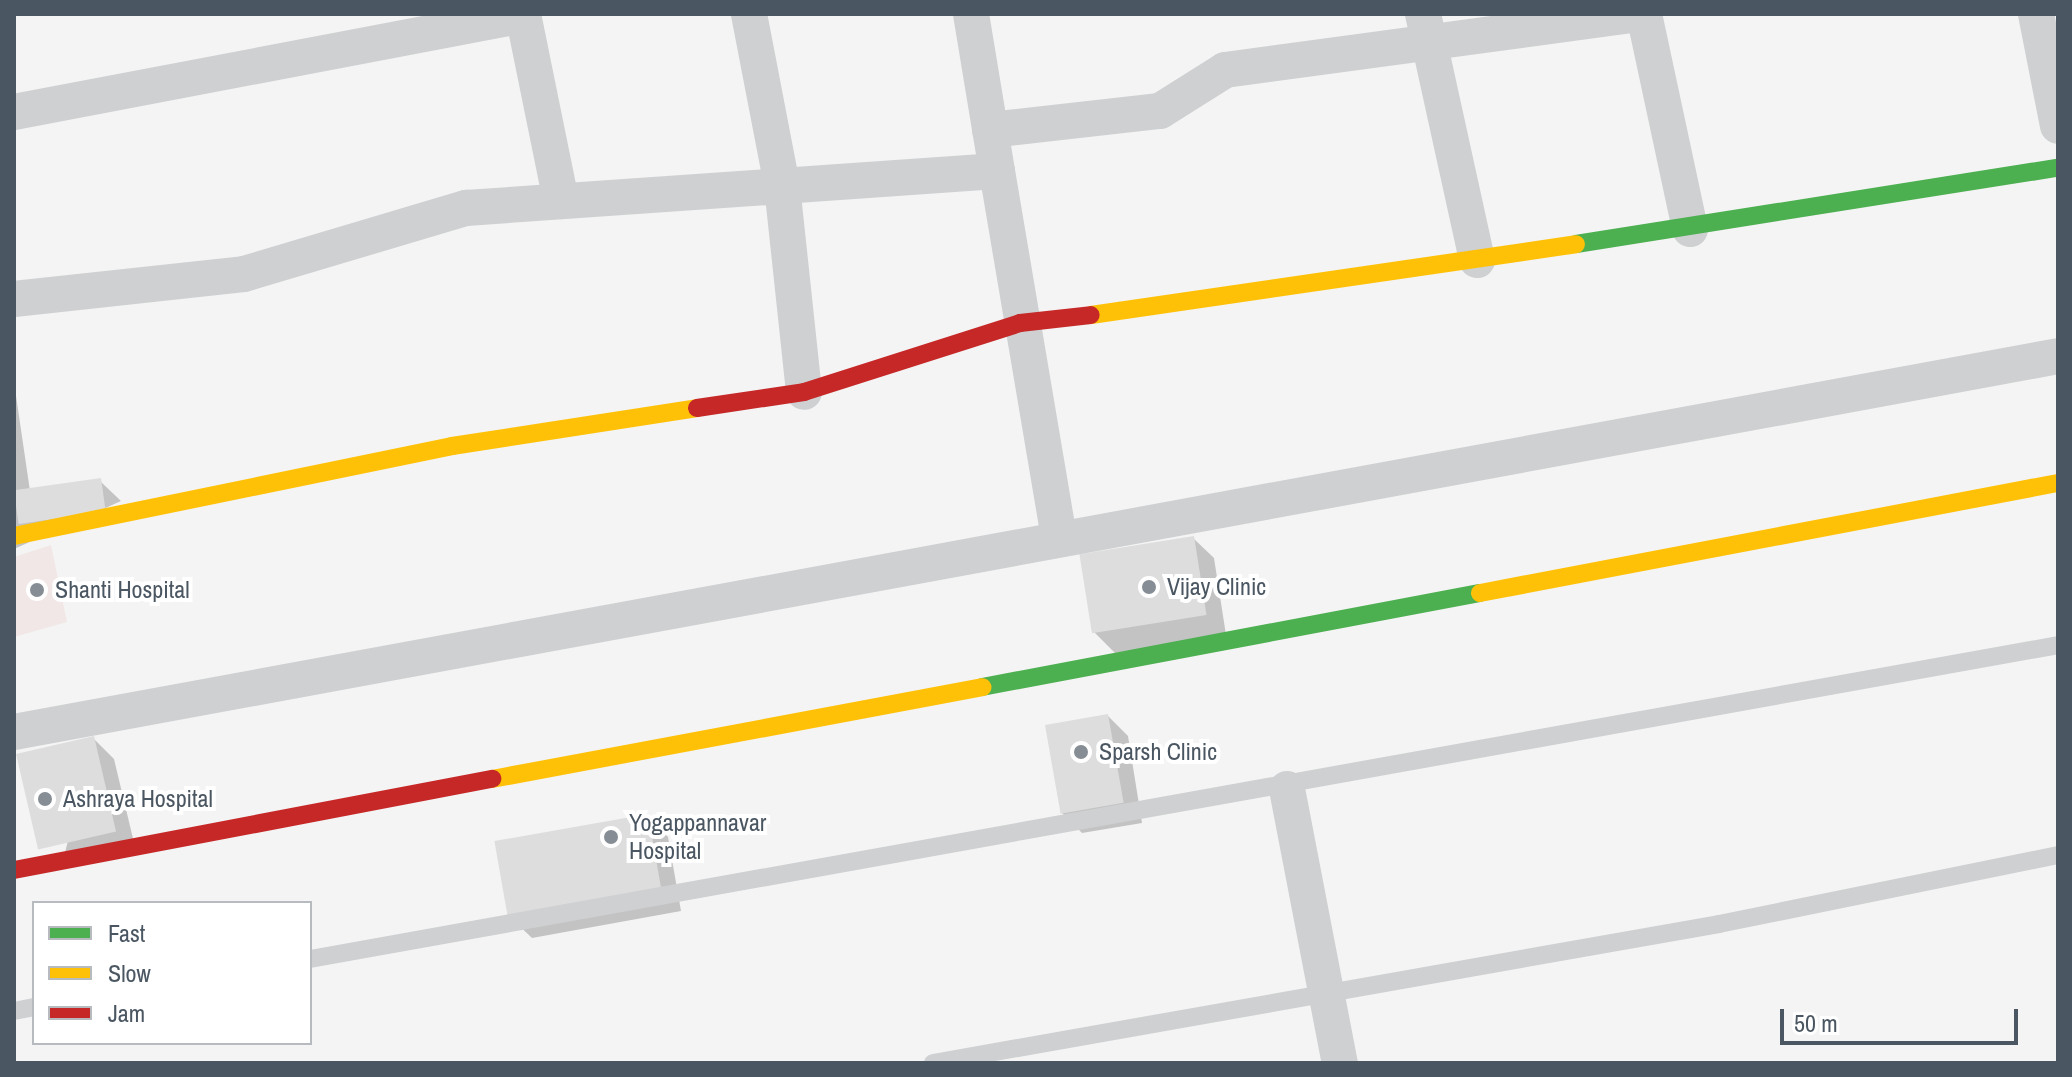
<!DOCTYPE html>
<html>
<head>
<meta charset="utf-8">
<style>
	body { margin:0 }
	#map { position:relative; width:2072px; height:1077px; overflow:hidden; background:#f4f4f4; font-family:"Archivo Narrow",sans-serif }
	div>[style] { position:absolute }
	.medical>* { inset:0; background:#f1e7e6 }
	.shadow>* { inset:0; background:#0003 }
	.building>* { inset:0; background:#ddddde; transform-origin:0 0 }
	.lane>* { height:18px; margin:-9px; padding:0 9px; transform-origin:9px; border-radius:9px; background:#ced0d2 }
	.street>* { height:36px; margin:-18px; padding:0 18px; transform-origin:18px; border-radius:18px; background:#ced0d2 }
	.fast>* { height:18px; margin:-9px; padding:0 9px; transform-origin:9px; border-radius:9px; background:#4caf50 }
	.slow>* { height:18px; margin:-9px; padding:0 9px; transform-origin:9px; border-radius:9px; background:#ffc107 }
	.jam>* { height:18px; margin:-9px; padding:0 9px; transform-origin:9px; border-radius:9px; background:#c62828 }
	.dots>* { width:22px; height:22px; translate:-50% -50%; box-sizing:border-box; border:4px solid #fff; border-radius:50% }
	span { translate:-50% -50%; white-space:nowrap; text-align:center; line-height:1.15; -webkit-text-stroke:8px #fff; paint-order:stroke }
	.poi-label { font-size:24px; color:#4a5661 }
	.left { translate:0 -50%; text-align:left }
	.frame { position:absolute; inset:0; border:16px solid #4a5661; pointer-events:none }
	.legend { position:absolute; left:32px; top:901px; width:280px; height:144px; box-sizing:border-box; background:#fff; border:2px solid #b7bbc0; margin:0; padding:10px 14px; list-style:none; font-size:24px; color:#4a5661 }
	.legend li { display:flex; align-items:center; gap:16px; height:40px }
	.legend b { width:40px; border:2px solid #b7bbc0 }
	.scale { position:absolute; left:1780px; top:1009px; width:238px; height:36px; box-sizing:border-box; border:4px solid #4a5661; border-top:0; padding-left:10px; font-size:24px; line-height:28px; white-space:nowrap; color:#4a5661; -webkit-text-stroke:6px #fff; paint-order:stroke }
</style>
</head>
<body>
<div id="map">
	<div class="medical">
		<i style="clip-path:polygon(51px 545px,67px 622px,14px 637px,14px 557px)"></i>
	</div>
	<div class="shadow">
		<i style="clip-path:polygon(14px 382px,30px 491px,100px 481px,121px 501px,14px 549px)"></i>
		<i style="clip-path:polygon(1193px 538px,1214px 558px,1226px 635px,1115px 653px,1094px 632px)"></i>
		<i style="clip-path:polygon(1108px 716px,1128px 736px,1142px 823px,1082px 833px,1061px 812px)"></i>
		<i style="clip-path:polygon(93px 738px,114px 759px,136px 851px,61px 869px)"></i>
		<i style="clip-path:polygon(647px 816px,668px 837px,681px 911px,532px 938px,511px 918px)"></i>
	</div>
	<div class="building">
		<i style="left:101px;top:478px;width:34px;height:88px;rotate:82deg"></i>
		<i style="left:1194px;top:536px;width:80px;height:116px;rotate:81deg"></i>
		<i style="left:1108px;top:714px;width:90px;height:64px;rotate:80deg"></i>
		<i style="left:94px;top:736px;width:98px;height:80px;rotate:77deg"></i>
		<i style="left:648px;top:814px;width:78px;height:156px;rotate:80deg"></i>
	</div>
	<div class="lane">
		<i style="left:310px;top:959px;width:1776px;rotate:-10.18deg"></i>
		<i style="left:14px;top:1011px;width:20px;rotate:-11deg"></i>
		<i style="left:933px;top:1063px;width:798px;rotate:-10.03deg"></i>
		<i style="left:1719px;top:924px;width:346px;rotate:-11.5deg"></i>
	</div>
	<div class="street">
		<i style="left:523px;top:14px;width:191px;rotate:78.5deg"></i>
		<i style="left:749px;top:14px;width:175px;rotate:79.1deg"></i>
		<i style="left:782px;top:186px;width:207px;rotate:83.9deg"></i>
		<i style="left:1423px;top:14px;width:252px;rotate:77.6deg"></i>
		<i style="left:1644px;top:14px;width:220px;rotate:77.9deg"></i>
		<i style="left:2036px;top:14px;width:114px;rotate:78.9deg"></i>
		<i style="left:14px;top:112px;width:519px;rotate:-10.77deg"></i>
		<i style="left:990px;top:130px;width:171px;rotate:-6.4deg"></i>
		<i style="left:1160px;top:111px;width:77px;rotate:-32.2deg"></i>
		<i style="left:1225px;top:70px;width:418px;rotate:-7.7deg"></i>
		<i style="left:997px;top:171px;width:372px;rotate:80.4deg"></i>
		<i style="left:14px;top:299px;width:231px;rotate:-6.2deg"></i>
		<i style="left:244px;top:274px;width:232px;rotate:-16.6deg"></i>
		<i style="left:466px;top:208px;width:532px;rotate:-3.99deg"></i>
		<i style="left:997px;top:171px;width:159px;rotate:-99.4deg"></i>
		<i style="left:14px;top:732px;width:2078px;rotate:-10.42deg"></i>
		<i style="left:1287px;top:789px;width:279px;rotate:79.1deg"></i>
	</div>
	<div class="fast">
		<i style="left:1576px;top:244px;width:488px;rotate:-9deg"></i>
		<i style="left:982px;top:687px;width:507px;rotate:-10.69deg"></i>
	</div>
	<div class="slow">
		<i style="left:1091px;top:315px;width:490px;rotate:-8.3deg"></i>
		<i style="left:14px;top:536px;width:447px;rotate:-11.6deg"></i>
		<i style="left:452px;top:446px;width:248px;rotate:-8.8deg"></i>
		<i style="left:1480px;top:593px;width:588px;rotate:-10.78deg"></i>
		<i style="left:492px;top:779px;width:499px;rotate:-10.6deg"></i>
	</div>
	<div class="jam">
		<i style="left:697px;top:408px;width:108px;rotate:-8.5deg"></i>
		<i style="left:804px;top:392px;width:227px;rotate:-17.7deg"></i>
		<i style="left:1020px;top:323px;width:71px;rotate:-6.4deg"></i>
		<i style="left:14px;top:870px;width:487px;rotate:-10.8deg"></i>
	</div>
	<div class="dots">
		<i style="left:1149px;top:587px;background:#868d94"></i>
		<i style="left:37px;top:590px;background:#868d94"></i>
		<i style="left:1081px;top:752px;background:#868d94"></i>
		<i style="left:45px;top:799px;background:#868d94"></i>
		<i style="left:611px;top:837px;background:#868d94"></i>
	</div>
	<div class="poi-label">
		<span class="left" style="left:1167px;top:587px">Vijay Clinic</span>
		<span class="left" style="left:55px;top:590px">Shanti Hospital</span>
		<span class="left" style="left:1099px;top:752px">Sparsh Clinic</span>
		<span class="left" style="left:63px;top:799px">Ashraya Hospital</span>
		<span class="left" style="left:629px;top:837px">Yogappannavar<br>Hospital</span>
	</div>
	<div class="frame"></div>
	<ul class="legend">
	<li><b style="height:10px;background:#4caf50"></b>Fast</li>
	<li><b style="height:10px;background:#ffc107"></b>Slow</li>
	<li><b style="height:10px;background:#c62828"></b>Jam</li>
	</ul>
	<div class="scale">50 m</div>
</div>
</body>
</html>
